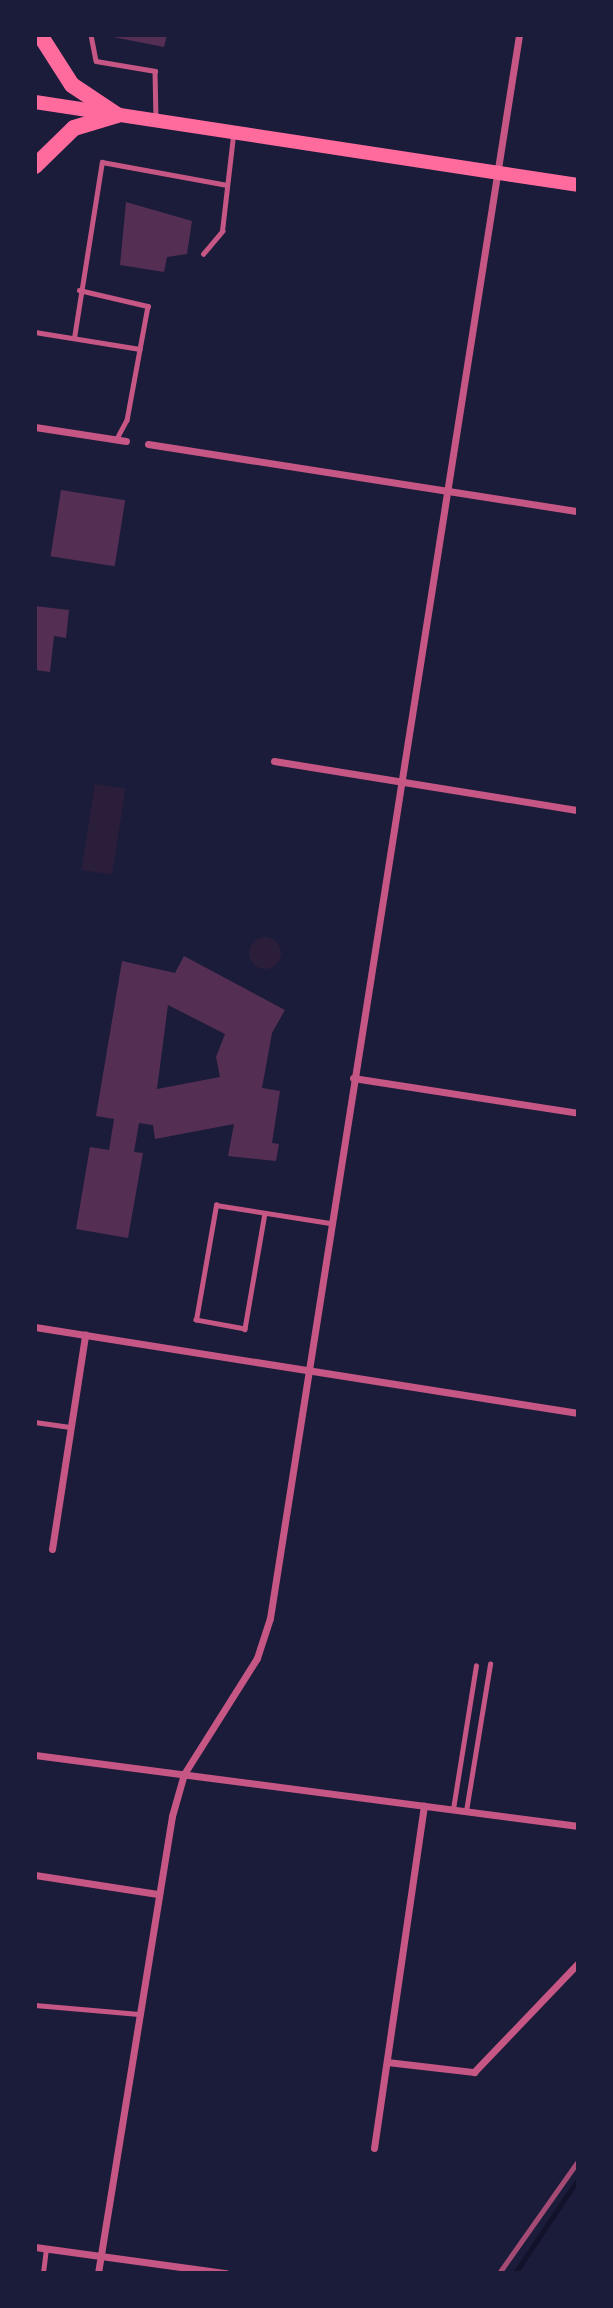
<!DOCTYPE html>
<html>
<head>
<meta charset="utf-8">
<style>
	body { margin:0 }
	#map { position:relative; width:613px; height:2308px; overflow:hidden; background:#1b1b3a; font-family:Inter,sans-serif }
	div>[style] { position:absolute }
	.green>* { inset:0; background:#2a1e3b; transform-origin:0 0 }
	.round { border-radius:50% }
	.stream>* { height:5px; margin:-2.5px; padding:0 2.5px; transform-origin:2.5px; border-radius:2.5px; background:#12122b }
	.building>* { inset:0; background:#542f53; transform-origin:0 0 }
	.service>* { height:4.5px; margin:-2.25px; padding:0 2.25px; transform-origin:2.25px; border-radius:2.25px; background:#c65784 }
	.minor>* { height:7px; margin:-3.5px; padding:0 3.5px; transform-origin:3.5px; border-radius:3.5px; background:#c65784 }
	.secondary>* { height:14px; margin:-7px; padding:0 7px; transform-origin:7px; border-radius:7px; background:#ff6b9d }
	.primary>* { height:16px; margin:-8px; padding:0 8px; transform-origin:8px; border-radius:8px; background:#ff6b9d }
	.rail>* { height:5px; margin:-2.5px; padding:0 2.5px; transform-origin:2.5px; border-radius:2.5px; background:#a44b75 }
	span { translate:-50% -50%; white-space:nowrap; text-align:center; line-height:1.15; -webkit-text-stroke:5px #1b1b3a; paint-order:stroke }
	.frame { position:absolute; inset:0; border:37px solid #1b1b3a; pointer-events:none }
</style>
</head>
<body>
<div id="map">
	<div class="green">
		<i style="left:95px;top:784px;width:31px;height:87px;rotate:9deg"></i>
		<i class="round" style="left:249px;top:937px;width:32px;height:32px"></i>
	</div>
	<div class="stream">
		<i style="left:515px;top:2273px;width:113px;rotate:-56.2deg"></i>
	</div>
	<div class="building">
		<i style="clip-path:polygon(103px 35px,167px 35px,164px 47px)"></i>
		<i style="clip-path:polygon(126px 202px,192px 221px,187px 254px,167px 257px,164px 272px,120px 265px)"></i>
		<i style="left:61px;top:490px;width:65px;height:67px;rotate:9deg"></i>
		<i style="clip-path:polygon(35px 606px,69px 610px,66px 638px,54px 636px,50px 672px,35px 670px)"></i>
		<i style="clip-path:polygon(evenodd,184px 956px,285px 1010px,272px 1033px,262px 1088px,280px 1091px,272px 1143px,279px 1144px,276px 1161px,228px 1156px,234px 1124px,155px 1139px,153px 1125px,139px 1123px,134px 1152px,143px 1153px,128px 1238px,76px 1229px,90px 1147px,109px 1150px,114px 1119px,96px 1116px,122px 961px,175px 973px,184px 956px,168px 1005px,225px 1034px,216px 1057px,220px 1077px,157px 1089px,168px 1005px)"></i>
	</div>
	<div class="service">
		<i style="left:91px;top:35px;width:26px;rotate:79deg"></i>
		<i style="left:96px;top:61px;width:60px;rotate:9.6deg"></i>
		<i style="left:155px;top:71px;width:47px;rotate:88.8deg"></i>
		<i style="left:203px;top:254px;width:30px;rotate:-50deg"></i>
		<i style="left:222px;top:231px;width:96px;rotate:-83.4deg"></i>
		<i style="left:79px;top:290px;width:71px;rotate:13.1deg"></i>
		<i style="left:148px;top:306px;width:116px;rotate:100.4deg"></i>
		<i style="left:127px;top:420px;width:21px;rotate:118deg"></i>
		<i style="left:35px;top:332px;width:106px;rotate:9.2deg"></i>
		<i style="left:74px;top:338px;width:178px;rotate:-81deg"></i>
		<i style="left:102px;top:162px;width:127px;rotate:10.4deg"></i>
		<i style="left:265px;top:1213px;width:118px;rotate:99.8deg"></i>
		<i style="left:245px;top:1329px;width:50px;rotate:-169.6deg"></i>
		<i style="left:196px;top:1320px;width:117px;rotate:-80.1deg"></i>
		<i style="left:216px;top:1205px;width:115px;rotate:9deg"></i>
		<i style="left:35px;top:1422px;width:35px;rotate:8deg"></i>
		<i style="left:453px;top:1809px;width:145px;rotate:-80.9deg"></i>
		<i style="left:466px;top:1811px;width:149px;rotate:-80.7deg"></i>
		<i style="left:35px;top:2005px;width:104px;rotate:4.9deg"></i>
		<i style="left:43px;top:2273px;width:24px;rotate:-83deg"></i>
	</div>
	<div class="minor">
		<i style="left:35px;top:427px;width:92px;rotate:8.7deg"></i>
		<i style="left:148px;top:444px;width:435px;rotate:8.9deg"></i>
		<i style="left:274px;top:761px;width:308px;rotate:9.2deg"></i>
		<i style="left:353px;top:1078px;width:228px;rotate:8.8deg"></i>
		<i style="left:35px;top:1327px;width:550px;rotate:9deg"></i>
		<i style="left:52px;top:1549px;width:217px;rotate:-81.2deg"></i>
		<i style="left:35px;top:1755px;width:548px;rotate:7.45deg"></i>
		<i style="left:35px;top:1875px;width:124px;rotate:8.8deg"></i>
		<i style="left:387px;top:2062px;width:88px;rotate:6.6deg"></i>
		<i style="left:474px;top:2072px;width:151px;rotate:-46.3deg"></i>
		<i style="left:374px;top:2148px;width:346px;rotate:-81.7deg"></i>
		<i style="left:35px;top:2247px;width:193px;rotate:7.8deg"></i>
		<i style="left:98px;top:2273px;width:463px;rotate:-80.8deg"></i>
		<i style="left:172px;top:1816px;width:44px;rotate:-74.1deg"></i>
		<i style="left:184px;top:1774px;width:137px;rotate:-57.8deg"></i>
		<i style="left:257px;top:1658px;width:42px;rotate:-72deg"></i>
		<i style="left:270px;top:1618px;width:1602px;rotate:-81.06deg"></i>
	</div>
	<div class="secondary">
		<i style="left:35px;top:102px;width:549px;rotate:8.69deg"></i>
	</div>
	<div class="primary">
		<i style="left:40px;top:35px;width:59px;rotate:57.4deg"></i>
		<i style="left:72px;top:85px;width:54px;rotate:33.7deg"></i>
		<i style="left:35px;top:166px;width:54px;rotate:-44.3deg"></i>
		<i style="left:74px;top:128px;width:45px;rotate:-16.8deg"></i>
	</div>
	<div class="rail">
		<i style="left:499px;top:2273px;width:137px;rotate:-54.8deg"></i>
	</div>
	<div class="frame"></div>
</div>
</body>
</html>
